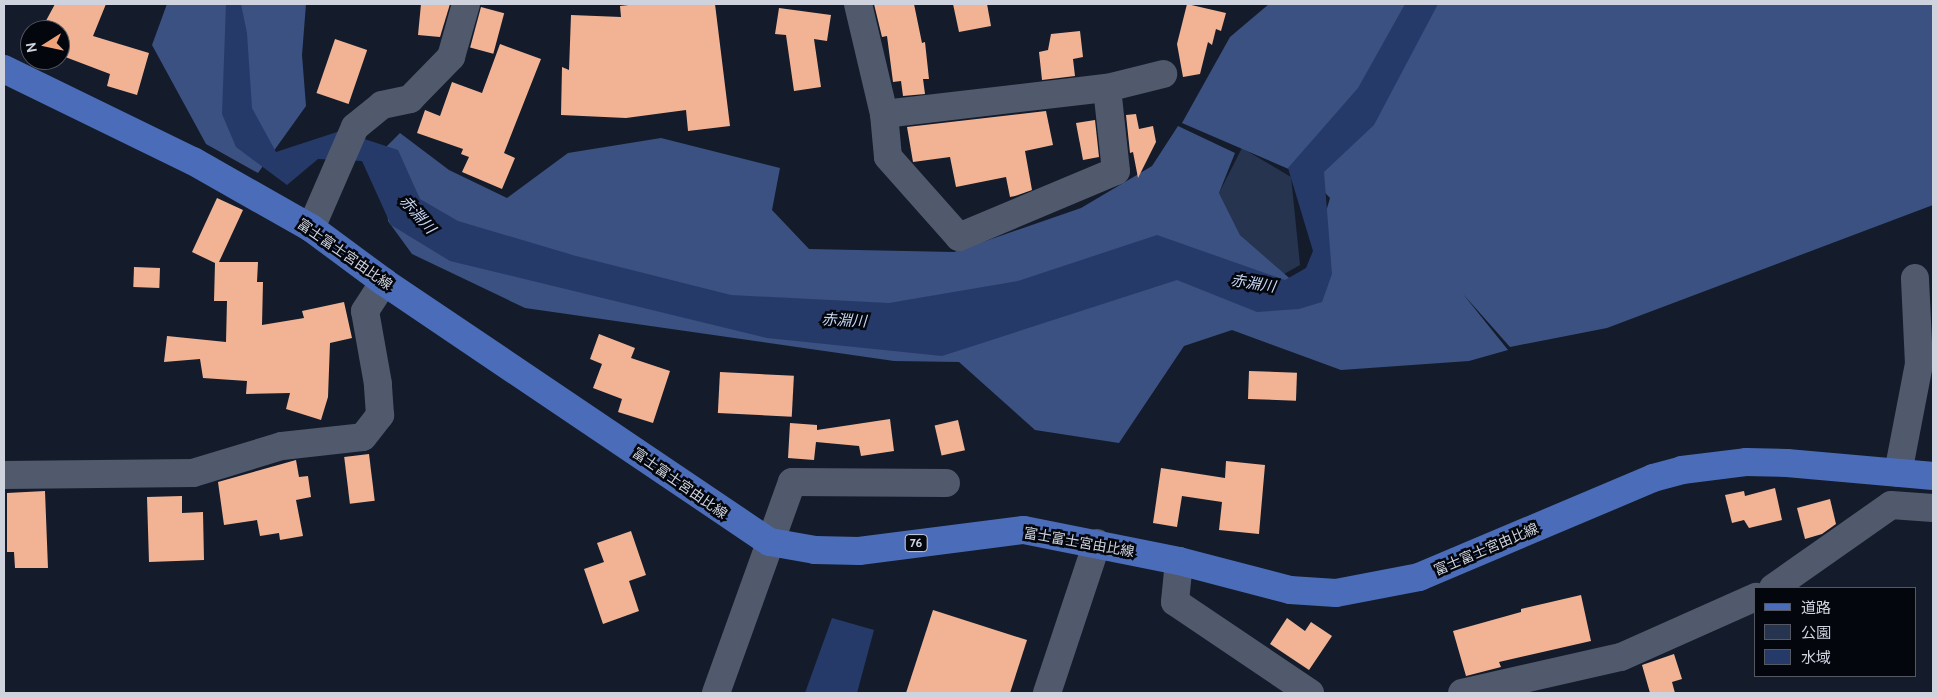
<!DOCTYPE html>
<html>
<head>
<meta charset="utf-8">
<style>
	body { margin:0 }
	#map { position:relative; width:1937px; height:697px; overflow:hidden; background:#141c2b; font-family:Cabin,"Noto Sans JP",sans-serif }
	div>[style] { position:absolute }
	.green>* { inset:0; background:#273450 }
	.forest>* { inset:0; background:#3a5181 }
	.water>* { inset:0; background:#253a68 }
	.building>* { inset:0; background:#f1b393; transform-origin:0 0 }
	.minor>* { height:28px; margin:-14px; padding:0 14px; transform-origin:14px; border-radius:14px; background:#515a6d }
	.major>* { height:28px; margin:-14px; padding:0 14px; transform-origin:14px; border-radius:14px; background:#4b6db9 }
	span { translate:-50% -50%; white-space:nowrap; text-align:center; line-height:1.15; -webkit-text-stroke:5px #04060d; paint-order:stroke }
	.shield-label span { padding:1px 4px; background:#04060d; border:1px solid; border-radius:4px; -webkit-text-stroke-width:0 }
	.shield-label { font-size:12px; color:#ced3de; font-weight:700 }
	.street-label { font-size:14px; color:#ced3de }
	.water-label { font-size:15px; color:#c7d7f5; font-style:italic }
	.frame { position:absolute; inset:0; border:5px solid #ced3de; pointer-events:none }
	.legend { position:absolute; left:1754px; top:587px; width:162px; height:90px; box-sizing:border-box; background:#04060d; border:1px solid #555861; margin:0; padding:6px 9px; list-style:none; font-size:15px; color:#ced3de }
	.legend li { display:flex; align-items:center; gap:10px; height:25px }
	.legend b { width:25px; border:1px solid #555861 }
	.north { position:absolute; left:20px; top:20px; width:50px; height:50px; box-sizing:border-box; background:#04060d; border:1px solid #555861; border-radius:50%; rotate:260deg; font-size:14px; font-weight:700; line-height:20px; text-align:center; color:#ced3de }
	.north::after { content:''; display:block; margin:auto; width:18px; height:22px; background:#f0a279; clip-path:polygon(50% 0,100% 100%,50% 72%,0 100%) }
</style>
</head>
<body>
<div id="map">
	<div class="green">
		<i style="clip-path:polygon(1242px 148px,1291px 177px,1300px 265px,1284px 274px,1240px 235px,1219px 193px)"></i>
	</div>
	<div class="forest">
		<i style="clip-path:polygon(167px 4px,306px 4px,302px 55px,306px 106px,258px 173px,206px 144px,152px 45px)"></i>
		<i style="clip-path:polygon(1269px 4px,1933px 4px,1933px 205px,1607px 328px,1510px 347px,1463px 294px,1508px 350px,1469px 361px,1341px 370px,1232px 330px,1184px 346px,1119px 443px,1035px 430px,959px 362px,894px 361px,525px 308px,412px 254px,388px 221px,383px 150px,400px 133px,449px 170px,507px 198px,568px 153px,661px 138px,780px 168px,772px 210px,809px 249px,954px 252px,1081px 208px,1152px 166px,1178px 126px,1235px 153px,1219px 193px,1240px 235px,1303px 290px,1330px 198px,1312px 179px,1182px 123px,1230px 37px)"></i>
	</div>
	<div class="water">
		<i style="clip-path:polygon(226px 4px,241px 4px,247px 33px,252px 108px,276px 152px,340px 131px,398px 150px,420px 199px,458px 221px,576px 256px,731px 295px,889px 303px,1018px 281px,1157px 235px,1285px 280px,1306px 268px,1313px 251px,1288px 168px,1358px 88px,1405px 4px,1438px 4px,1374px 125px,1324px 172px,1332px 274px,1322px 302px,1299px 309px,1257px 312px,1177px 280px,942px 356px,767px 338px,450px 261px,391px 225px,362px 161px,318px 159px,287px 185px,236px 147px,222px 114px)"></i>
		<i style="clip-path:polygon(832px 618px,874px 630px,857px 693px,805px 693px)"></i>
	</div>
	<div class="building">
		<i style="clip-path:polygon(55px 4px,106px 4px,93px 36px,149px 53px,137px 95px,107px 86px,110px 74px,60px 55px,60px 30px,41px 30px)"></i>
		<i style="clip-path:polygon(421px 4px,450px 4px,440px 37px,418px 35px)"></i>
		<i style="clip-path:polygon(637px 4px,715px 4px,730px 126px,688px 131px,686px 110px,626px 118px,561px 115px,562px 67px,569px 70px,571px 15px,621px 17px,620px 6px)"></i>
		<i style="clip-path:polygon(874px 4px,914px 4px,922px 43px,925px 42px,929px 79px,923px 79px,925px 94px,903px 96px,901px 81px,893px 82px,887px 36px,882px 37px)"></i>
		<i style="clip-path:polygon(953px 4px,987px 4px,991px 26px,959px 32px)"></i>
		<i style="clip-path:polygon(1187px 4px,1226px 13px,1221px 31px,1216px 29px,1212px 45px,1208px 42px,1200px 74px,1183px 77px,1177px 44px)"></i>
		<i style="left:481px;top:7px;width:24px;height:42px;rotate:15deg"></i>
		<i style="clip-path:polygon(779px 8px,831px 15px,827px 41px,814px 39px,821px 87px,794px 91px,786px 35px,775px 34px)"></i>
		<i style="clip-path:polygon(1080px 31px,1083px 57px,1073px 59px,1075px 76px,1042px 80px,1039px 52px,1048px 50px,1051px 34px)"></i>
		<i style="left:335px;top:39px;width:34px;height:57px;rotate:19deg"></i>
		<i style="clip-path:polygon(500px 44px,541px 59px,504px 153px,515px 158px,502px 189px,462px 172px,469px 157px,461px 154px,463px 149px,417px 133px,425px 110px,440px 116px,452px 82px,482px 93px)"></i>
		<i style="clip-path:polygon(1046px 111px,1053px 145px,1025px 151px,1032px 190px,1015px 196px,1010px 197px,1006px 177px,956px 187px,950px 157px,913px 162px,907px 127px)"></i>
		<i style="clip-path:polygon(1136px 114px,1139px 129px,1153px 126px,1156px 142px,1138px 178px,1133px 152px,1130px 153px,1126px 115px)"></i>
		<i style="clip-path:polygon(1095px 120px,1099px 157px,1083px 160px,1076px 123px)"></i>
		<i style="clip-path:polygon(217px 198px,243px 210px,219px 262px,258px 262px,257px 282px,263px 282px,262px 325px,304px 318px,302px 311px,344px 302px,352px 338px,330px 343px,328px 397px,321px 420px,286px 409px,290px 393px,246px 394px,247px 381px,203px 378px,200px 359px,164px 362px,167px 336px,226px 342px,227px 301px,214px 301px,215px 263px,192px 252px)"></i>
		<i style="left:134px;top:267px;width:26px;height:20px;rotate:2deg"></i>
		<i style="clip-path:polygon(599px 334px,635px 348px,631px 358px,670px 371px,653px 423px,618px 412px,622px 399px,593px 388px,602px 364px,590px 359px)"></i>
		<i style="left:1249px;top:371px;width:48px;height:28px;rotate:2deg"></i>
		<i style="left:720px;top:372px;width:74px;height:41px;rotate:3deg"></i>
		<i style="clip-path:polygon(890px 419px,894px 451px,861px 456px,859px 446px,816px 442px,814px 460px,788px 458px,790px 423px,817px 425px,817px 430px)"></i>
		<i style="left:958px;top:420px;width:31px;height:24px;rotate:77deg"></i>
		<i style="left:369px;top:454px;width:47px;height:25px;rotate:83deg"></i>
		<i style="clip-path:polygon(296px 460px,299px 477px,308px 476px,311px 497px,296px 500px,303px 536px,280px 540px,279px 533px,260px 536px,257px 520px,224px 525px,218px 482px)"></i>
		<i style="clip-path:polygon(1226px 461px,1265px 465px,1259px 534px,1219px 530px,1222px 502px,1182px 496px,1177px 527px,1153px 523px,1161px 468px,1225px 478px)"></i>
		<i style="clip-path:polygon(1775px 488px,1782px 520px,1749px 528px,1744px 520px,1732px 523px,1725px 495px,1744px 491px,1745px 496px)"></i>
		<i style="clip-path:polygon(45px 491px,48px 568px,15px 568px,14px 552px,7px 552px,7px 493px)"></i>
		<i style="clip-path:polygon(182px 496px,182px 513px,203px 512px,204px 560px,149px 562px,147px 497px)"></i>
		<i style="clip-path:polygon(1830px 499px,1836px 524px,1822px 534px,1805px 539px,1797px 508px)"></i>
		<i style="clip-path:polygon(631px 531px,646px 575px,629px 581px,639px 611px,603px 624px,584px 569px,604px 562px,597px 543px)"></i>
		<i style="clip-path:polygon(1581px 595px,1591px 641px,1499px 662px,1501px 667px,1466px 676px,1453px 631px,1521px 612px,1521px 609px)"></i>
		<i style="clip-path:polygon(933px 610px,1027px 640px,1010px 693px,906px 693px)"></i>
		<i style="clip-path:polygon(1287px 618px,1305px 631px,1311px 622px,1332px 636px,1309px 670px,1270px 644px)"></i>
		<i style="clip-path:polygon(1674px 654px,1682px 679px,1672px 682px,1675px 693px,1650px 693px,1642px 665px)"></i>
	</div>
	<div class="minor">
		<i style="left:858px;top:4px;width:113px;rotate:76.7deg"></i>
		<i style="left:884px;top:114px;width:43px;rotate:84.7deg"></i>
		<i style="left:888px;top:157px;width:107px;rotate:48.4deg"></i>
		<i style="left:959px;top:237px;width:170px;rotate:-22.8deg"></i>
		<i style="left:1116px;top:171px;width:83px;rotate:-96.2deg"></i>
		<i style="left:884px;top:114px;width:225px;rotate:-6.7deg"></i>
		<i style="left:1107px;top:88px;width:58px;rotate:-14deg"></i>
		<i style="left:311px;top:228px;width:110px;rotate:-66.5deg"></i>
		<i style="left:355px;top:127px;width:35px;rotate:-39deg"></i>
		<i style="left:382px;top:105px;width:29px;rotate:-12deg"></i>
		<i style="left:410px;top:99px;width:59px;rotate:-45.7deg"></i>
		<i style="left:451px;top:57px;width:55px;rotate:-74.2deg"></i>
		<i style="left:1898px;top:473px;width:111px;rotate:-79.1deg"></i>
		<i style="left:1919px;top:364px;width:86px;rotate:-92.7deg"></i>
		<i style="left:4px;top:475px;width:189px;rotate:-0.6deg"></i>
		<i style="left:193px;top:473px;width:93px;rotate:-16.9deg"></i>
		<i style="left:282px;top:446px;width:81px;rotate:-6.3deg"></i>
		<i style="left:363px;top:437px;width:28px;rotate:-52deg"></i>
		<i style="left:380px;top:415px;width:31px;rotate:-94deg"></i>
		<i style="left:378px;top:384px;width:74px;rotate:-100.1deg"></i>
		<i style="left:365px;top:311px;width:35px;rotate:-57deg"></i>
		<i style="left:1179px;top:561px;width:41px;rotate:95.6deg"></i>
		<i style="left:1175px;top:602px;width:163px;rotate:34deg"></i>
		<i style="left:1773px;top:588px;width:144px;rotate:-35.1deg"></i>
		<i style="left:1891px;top:505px;width:42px;rotate:4.1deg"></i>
		<i style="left:716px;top:693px;width:224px;rotate:-70.2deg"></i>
		<i style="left:792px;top:482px;width:154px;rotate:0.4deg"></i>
		<i style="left:1047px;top:693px;width:158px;rotate:-71.6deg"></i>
		<i style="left:1462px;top:693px;width:163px;rotate:-12.8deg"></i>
		<i style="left:1621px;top:657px;width:148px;rotate:-24deg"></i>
	</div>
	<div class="major">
		<i style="left:4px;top:69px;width:210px;rotate:26deg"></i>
		<i style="left:193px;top:161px;width:136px;rotate:29.6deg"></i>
		<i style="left:311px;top:228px;width:91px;rotate:36.5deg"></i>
		<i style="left:384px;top:282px;width:465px;rotate:34deg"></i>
		<i style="left:770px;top:542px;width:46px;rotate:10.1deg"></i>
		<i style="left:815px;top:550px;width:44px;rotate:1.3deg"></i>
		<i style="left:859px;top:551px;width:166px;rotate:-7.3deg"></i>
		<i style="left:1024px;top:530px;width:158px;rotate:11.3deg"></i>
		<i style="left:1179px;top:561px;width:115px;rotate:14.6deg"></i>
		<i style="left:1290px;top:590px;width:46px;rotate:3.7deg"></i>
		<i style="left:1336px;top:593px;width:85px;rotate:-10.9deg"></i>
		<i style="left:1419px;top:577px;width:254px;rotate:-22.9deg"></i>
		<i style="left:1653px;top:478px;width:30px;rotate:-15deg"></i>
		<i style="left:1682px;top:470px;width:64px;rotate:-7.1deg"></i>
		<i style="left:1746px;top:462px;width:41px;rotate:1.4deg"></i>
		<i style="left:1787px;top:463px;width:147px;rotate:5.1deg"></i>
	</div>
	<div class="shield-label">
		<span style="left:916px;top:543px">76</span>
	</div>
	<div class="street-label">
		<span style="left:345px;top:254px;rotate:35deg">富士富士宮由比線</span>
		<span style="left:680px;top:483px;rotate:35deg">富士富士宮由比線</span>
		<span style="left:1079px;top:542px;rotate:10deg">富士富士宮由比線</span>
		<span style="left:1486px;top:549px;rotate:-23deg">富士富士宮由比線</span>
	</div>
	<div class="water-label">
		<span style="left:417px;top:215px;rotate:48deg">赤淵川</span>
		<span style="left:1253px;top:284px;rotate:9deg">赤淵川</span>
		<span style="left:844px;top:321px;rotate:3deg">赤淵川</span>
	</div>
	<div class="frame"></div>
	<ul class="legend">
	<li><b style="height:6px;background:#4b6db9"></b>道路</li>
	<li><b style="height:14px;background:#273450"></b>公園</li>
	<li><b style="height:14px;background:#253a68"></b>水域</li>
	</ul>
	<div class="north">N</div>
</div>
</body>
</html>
